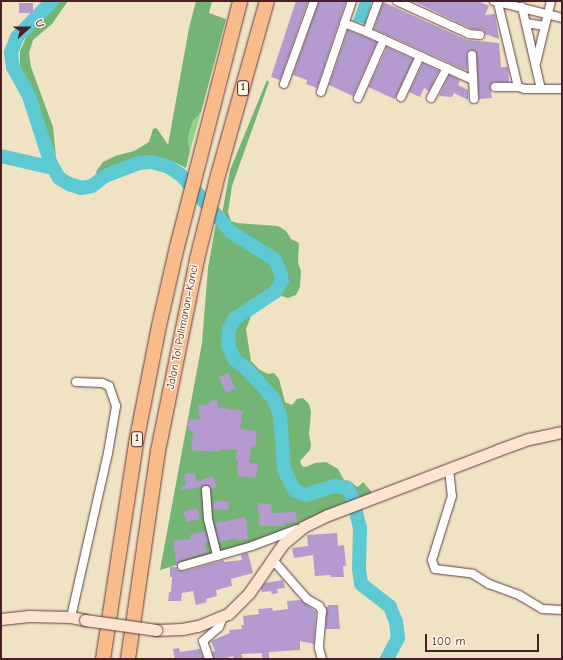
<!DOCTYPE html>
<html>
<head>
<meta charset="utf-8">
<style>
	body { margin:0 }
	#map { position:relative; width:563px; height:660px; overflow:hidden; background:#efe3c4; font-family:"Comic Neue",sans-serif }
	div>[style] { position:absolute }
	.green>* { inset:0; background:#91d289 }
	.forest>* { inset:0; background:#74b475 }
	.water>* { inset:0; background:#5cc9d3 }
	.river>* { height:14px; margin:-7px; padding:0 7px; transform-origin:7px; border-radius:7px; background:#5cc9d3 }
	.building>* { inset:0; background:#b49acf; transform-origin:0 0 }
	.roads { filter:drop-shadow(0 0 1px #633c42) drop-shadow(0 0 1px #633c42) }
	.street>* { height:8px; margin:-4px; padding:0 4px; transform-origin:4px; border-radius:4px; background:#fff }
	.secondary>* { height:11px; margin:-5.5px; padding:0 5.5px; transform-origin:5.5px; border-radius:5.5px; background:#fde4d1 }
	.highway>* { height:14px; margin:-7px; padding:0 7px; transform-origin:7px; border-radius:7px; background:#fabb8b }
	.bridges { filter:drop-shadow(0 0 1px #633c42) drop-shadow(0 0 1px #633c42) }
	.secondary-bridge>* { height:11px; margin:-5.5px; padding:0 5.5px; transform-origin:5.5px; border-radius:5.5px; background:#fde4d1 }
	span { translate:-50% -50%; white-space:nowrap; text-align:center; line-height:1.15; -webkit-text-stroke:3px #fcf5e5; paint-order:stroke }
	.shield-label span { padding:1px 3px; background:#fcf5e5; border:1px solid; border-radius:3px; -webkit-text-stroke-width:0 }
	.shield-label { font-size:10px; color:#4a1f2b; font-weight:700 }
	.street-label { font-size:11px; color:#4a1f2b }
	.frame { position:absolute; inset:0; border:2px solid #4a1f2b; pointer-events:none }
	.north { position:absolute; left:8px; top:8px; width:40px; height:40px; -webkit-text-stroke:3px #fcf5e5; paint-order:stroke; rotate:69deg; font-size:11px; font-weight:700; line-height:16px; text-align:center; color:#4a1f2b }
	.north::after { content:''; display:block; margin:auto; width:14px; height:18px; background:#4a1f2b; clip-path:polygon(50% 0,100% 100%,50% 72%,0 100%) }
	.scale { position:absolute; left:425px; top:634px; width:114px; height:18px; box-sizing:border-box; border:2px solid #4a1f2b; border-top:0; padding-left:5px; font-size:12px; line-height:14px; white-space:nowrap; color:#4a1f2b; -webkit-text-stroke:3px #fcf5e5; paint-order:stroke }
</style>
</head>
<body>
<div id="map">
	<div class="green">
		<i style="clip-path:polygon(201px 112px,190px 151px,188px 143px,189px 133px,193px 121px)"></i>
	</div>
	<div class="forest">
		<i style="clip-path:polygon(59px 1px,68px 1px,52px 24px,33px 40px,29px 53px,31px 67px,53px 127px,56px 156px,31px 89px,20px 65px,20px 51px,28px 33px)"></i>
		<i style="clip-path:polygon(196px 1px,212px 1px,209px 13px,226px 19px,201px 112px,193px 121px,189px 133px,188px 143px,190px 151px,186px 168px,170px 160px,148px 157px,128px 162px,94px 179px,97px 170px,103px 162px,115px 156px,134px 151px,149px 142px,153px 129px,156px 128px,158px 130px,168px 145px,189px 28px)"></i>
		<i style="clip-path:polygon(267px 80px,269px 82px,232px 186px,228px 212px,231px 221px,237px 223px,278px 226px,286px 231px,291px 239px,299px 243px,298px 262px,301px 272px,300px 287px,296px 295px,288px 298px,278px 295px,285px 282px,283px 270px,276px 257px,233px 229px,224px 220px,222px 214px,230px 170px)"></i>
		<i style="clip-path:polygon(216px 223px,228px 234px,271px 262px,276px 272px,278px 281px,273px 290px,231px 317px,225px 328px,224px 345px,231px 361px,244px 371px,270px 400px,277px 416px,281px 471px,292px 493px,305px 498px,334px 489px,345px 491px,349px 497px,349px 502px,283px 533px,160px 570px,202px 343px,208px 268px)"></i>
		<i style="clip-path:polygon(253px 311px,246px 329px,251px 361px,260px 370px,268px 374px,274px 373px,279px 379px,285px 402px,292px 405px,297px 399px,303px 398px,309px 404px,311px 412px,309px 434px,311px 445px,310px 450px,300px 461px,302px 466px,306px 467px,315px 463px,326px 462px,338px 469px,344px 480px,350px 481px,356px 486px,358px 487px,363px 482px,375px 496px,358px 498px,349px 485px,333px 483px,306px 491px,296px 487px,287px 469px,284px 414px,276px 396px,248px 366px,236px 357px,231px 344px,232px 330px,237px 321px)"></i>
	</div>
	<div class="water">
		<i style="clip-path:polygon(360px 1px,372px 1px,365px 24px,353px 21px)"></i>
	</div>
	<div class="river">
		<i style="left:52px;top:1px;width:50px;rotate:134.2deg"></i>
		<i style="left:17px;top:37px;width:17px;rotate:111deg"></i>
		<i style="left:11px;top:53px;width:14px;rotate:82deg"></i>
		<i style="left:13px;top:67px;width:33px;rotate:61deg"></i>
		<i style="left:29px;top:96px;width:71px;rotate:72.1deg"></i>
		<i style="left:51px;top:164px;width:16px;rotate:60deg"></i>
		<i style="left:59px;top:178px;width:12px;rotate:31deg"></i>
		<i style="left:69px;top:184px;width:13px;rotate:18deg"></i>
		<i style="left:81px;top:188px;width:11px;rotate:-10deg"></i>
		<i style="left:92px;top:186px;width:16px;rotate:-38deg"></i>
		<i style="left:105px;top:176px;width:36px;rotate:-21deg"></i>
		<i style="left:139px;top:163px;width:13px;rotate:-4deg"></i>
		<i style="left:152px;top:162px;width:18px;rotate:16deg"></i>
		<i style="left:169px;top:167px;width:14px;rotate:34deg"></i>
		<i style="left:181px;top:175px;width:76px;rotate:48.7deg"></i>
		<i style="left:231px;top:232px;width:51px;rotate:32.1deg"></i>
		<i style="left:274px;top:259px;width:13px;rotate:63deg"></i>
		<i style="left:280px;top:271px;width:10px;rotate:79deg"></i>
		<i style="left:282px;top:281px;width:13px;rotate:122deg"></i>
		<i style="left:275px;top:292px;width:49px;rotate:146.6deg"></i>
		<i style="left:234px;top:319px;width:11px;rotate:117deg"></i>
		<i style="left:229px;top:329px;width:15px;rotate:94deg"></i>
		<i style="left:228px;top:344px;width:16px;rotate:68deg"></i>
		<i style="left:234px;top:359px;width:15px;rotate:37deg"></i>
		<i style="left:246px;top:368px;width:40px;rotate:48deg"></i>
		<i style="left:273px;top:398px;width:18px;rotate:68deg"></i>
		<i style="left:280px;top:415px;width:55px;rotate:85.8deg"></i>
		<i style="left:284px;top:470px;width:22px;rotate:63deg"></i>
		<i style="left:294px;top:490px;width:13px;rotate:23deg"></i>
		<i style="left:306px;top:495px;width:29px;rotate:-18deg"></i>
		<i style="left:334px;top:486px;width:13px;rotate:9deg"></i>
		<i style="left:347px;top:488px;width:9px;rotate:58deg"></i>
		<i style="left:352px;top:496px;width:33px;rotate:76deg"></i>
		<i style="left:360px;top:528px;width:41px;rotate:91.4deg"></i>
		<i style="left:359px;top:569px;width:15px;rotate:82deg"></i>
		<i style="left:361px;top:584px;width:37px;rotate:38deg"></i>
		<i style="left:390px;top:607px;width:16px;rotate:68deg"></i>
		<i style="left:396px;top:622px;width:16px;rotate:83deg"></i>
		<i style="left:398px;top:638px;width:24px;rotate:118deg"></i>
		<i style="left:1px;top:156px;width:53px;rotate:13deg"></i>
	</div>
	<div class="building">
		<i style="clip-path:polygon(296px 1px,308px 1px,280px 80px,271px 77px)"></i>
		<i style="clip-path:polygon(319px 1px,346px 1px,317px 88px,306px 84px,307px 80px,293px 75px)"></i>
		<i style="clip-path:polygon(413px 1px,478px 1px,489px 6px,485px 15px,495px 14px,499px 39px,485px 34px,483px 30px,472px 29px,453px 20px)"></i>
		<i style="clip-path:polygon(383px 2px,467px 40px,499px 43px,501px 67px,508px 67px,509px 82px,493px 82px,490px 87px,492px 98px,479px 99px,476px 52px,471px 50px,467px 52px,467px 70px,465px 70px,374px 29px)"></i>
		<i style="left:19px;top:3px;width:14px;height:10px"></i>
		<i style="clip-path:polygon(348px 30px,377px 42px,353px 96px,329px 85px)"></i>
		<i style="left:387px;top:47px;width:29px;height:44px;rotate:25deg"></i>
		<i style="clip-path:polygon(423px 63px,439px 71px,429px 91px,424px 88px,420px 97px,409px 92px)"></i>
		<i style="clip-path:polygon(449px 75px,460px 80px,458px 85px,468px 90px,468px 100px,454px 93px,452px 97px,439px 96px)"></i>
		<i style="left:228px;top:373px;width:17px;height:10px;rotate:65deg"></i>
		<i style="clip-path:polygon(217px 400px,218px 407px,243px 411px,240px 429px,257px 431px,255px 447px,251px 446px,249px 463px,258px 464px,256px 478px,237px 476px,238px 461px,236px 460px,237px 450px,221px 449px,220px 452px,191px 450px,193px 431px,189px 431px,187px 420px,200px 419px,198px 406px,209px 404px,209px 401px)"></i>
		<i style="clip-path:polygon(195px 473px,196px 482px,213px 476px,217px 487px,211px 489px,209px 485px,205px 485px,201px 487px,181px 490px,181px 487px,186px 485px,184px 474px)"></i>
		<i style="left:214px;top:501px;width:15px;height:8px;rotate:4deg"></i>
		<i style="clip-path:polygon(258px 503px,272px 504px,271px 513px,296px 512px,297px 522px,284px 523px,284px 526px,259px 526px,259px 513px,262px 512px,258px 511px)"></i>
		<i style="left:197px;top:508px;width:11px;height:14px;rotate:75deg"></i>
		<i style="clip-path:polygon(246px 517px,248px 539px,237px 540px,236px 538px,219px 542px,215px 523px)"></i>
		<i style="clip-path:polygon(205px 531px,208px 542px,205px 543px,207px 552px,180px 561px,177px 567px,173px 541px,191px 539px,190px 535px)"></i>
		<i style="clip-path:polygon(337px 533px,338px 546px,344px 545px,346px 566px,343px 566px,344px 577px,331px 577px,331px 575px,315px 576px,313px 555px,294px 558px,292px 548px,308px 546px,307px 535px)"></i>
		<i style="clip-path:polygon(248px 553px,253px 573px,231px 579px,232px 586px,216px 590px,217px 596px,206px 599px,207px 602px,196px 605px,193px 591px,182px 593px,181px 601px,168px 601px,169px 592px,171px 592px,172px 577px,170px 577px,170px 567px,177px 567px,178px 570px,184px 571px,224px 560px,224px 562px,242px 560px,241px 555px)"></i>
		<i style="clip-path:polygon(283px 580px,285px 588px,277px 589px,278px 593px,272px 594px,271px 591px,262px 592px,261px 588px,265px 583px)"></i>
		<i style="clip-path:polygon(301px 600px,316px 612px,314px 644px,300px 641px,300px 650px,269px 652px,269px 659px,262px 659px,262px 653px,241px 654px,243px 659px,234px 659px,233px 656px,223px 659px,214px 659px,212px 652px,215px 651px,211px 641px,230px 633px,229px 630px,242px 629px,241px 625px,244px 625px,243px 616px,259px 614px,258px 609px,272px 608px,273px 611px,288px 609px,287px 601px)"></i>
		<i style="clip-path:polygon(328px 605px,338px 605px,340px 629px,326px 629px,326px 607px,328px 607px)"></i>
		<i style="clip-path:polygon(179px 648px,180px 652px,200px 649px,203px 658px,175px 659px,173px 649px)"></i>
	</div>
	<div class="roads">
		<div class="street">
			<i style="left:397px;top:1px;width:79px;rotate:24.6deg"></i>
			<i style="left:469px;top:34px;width:11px;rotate:5deg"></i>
			<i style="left:494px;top:1px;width:70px;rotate:14deg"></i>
			<i style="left:522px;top:7px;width:84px;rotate:77deg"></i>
			<i style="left:541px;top:89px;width:21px"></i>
			<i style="left:344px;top:23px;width:25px;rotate:21deg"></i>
			<i style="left:367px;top:32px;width:116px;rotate:24.4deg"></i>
			<i style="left:526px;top:23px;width:19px;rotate:9deg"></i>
			<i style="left:367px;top:32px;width:33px;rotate:-70deg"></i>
			<i style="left:472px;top:55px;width:44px;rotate:87.4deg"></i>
			<i style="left:536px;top:63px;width:64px;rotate:-76.4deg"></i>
			<i style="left:284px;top:84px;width:88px;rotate:-70.1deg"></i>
			<i style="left:495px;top:87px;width:23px"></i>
			<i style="left:518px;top:87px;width:86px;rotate:-103.4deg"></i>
			<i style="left:518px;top:87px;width:7px;rotate:16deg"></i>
			<i style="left:525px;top:89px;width:16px"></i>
			<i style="left:321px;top:92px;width:96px;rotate:-71.2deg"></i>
			<i style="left:401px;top:97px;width:45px;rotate:-65.1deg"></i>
			<i style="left:358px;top:98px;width:64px;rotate:-66.2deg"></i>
			<i style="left:431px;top:98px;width:34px;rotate:-62deg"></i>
			<i style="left:449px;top:469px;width:27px;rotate:84deg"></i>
			<i style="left:452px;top:496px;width:67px;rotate:107.4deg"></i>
			<i style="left:432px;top:560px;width:9px;rotate:72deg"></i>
			<i style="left:435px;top:569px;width:38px;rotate:7deg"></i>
			<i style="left:473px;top:574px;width:19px;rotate:32deg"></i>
			<i style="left:489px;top:584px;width:32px;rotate:20deg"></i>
			<i style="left:519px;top:595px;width:27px;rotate:31deg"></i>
			<i style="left:542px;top:609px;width:20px;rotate:3deg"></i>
			<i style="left:206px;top:490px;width:29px;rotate:86deg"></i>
			<i style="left:208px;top:519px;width:38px;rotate:76deg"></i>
			<i style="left:272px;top:559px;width:53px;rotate:48.8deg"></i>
			<i style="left:307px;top:599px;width:14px;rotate:30deg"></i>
			<i style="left:319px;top:606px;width:6px;rotate:59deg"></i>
			<i style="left:322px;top:611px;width:37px;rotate:95deg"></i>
			<i style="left:319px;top:648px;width:11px;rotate:75deg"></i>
			<i style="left:182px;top:566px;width:73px;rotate:-15.9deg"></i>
			<i style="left:252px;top:546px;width:48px;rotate:-20.7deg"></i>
			<i style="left:71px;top:617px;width:168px;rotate:-77.3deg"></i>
			<i style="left:108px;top:453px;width:48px;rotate:-80.3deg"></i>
			<i style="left:116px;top:406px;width:21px;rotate:-109deg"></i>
			<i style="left:109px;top:386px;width:8px;rotate:-157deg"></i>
			<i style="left:102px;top:383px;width:26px;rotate:-178deg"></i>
			<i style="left:209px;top:659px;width:19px;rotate:-108deg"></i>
			<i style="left:203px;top:641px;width:21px;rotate:-41deg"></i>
			<i style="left:219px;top:627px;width:11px;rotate:-68deg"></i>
		</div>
		<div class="secondary">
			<i style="left:1px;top:619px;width:28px;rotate:-6deg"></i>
			<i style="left:29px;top:616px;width:42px;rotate:1.4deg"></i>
			<i style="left:71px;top:617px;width:14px;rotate:12deg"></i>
			<i style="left:156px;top:630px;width:26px;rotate:-2deg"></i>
			<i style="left:182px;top:629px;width:16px;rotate:-11deg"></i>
			<i style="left:198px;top:626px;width:32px;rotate:-22deg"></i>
			<i style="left:228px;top:614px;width:30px;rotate:-45deg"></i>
			<i style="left:249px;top:593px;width:60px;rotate:-55.2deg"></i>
			<i style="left:283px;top:544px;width:26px;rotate:-40deg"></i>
			<i style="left:303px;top:527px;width:28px;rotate:-26deg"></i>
			<i style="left:328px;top:515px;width:182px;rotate:-20.9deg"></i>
			<i style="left:498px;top:450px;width:33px;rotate:-20deg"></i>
			<i style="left:529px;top:439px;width:34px;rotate:-12deg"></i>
		</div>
		<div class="highway">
			<i style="left:103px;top:659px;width:219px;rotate:-81.3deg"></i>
			<i style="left:136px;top:443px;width:119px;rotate:-78.9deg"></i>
			<i style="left:159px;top:326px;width:81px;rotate:-77.2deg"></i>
			<i style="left:177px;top:247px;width:254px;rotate:-75.6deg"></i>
			<i style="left:128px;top:659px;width:210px;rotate:-81.8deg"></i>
			<i style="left:158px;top:451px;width:196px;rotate:-78.5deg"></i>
			<i style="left:197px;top:259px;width:87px;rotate:-76deg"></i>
			<i style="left:218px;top:175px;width:181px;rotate:-74.3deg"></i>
		</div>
	</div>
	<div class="bridges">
		<div class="secondary-bridge">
			<i style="left:85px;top:620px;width:72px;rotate:8deg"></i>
		</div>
	</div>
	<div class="shield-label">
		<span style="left:243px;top:88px">1</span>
		<span style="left:137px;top:439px">1</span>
	</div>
	<div class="street-label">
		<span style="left:183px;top:327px;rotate:-79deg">Jalan Tol Palimanan–Kanci</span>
	</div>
	<div class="frame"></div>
	<div class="north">U</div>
	<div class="scale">100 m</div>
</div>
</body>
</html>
